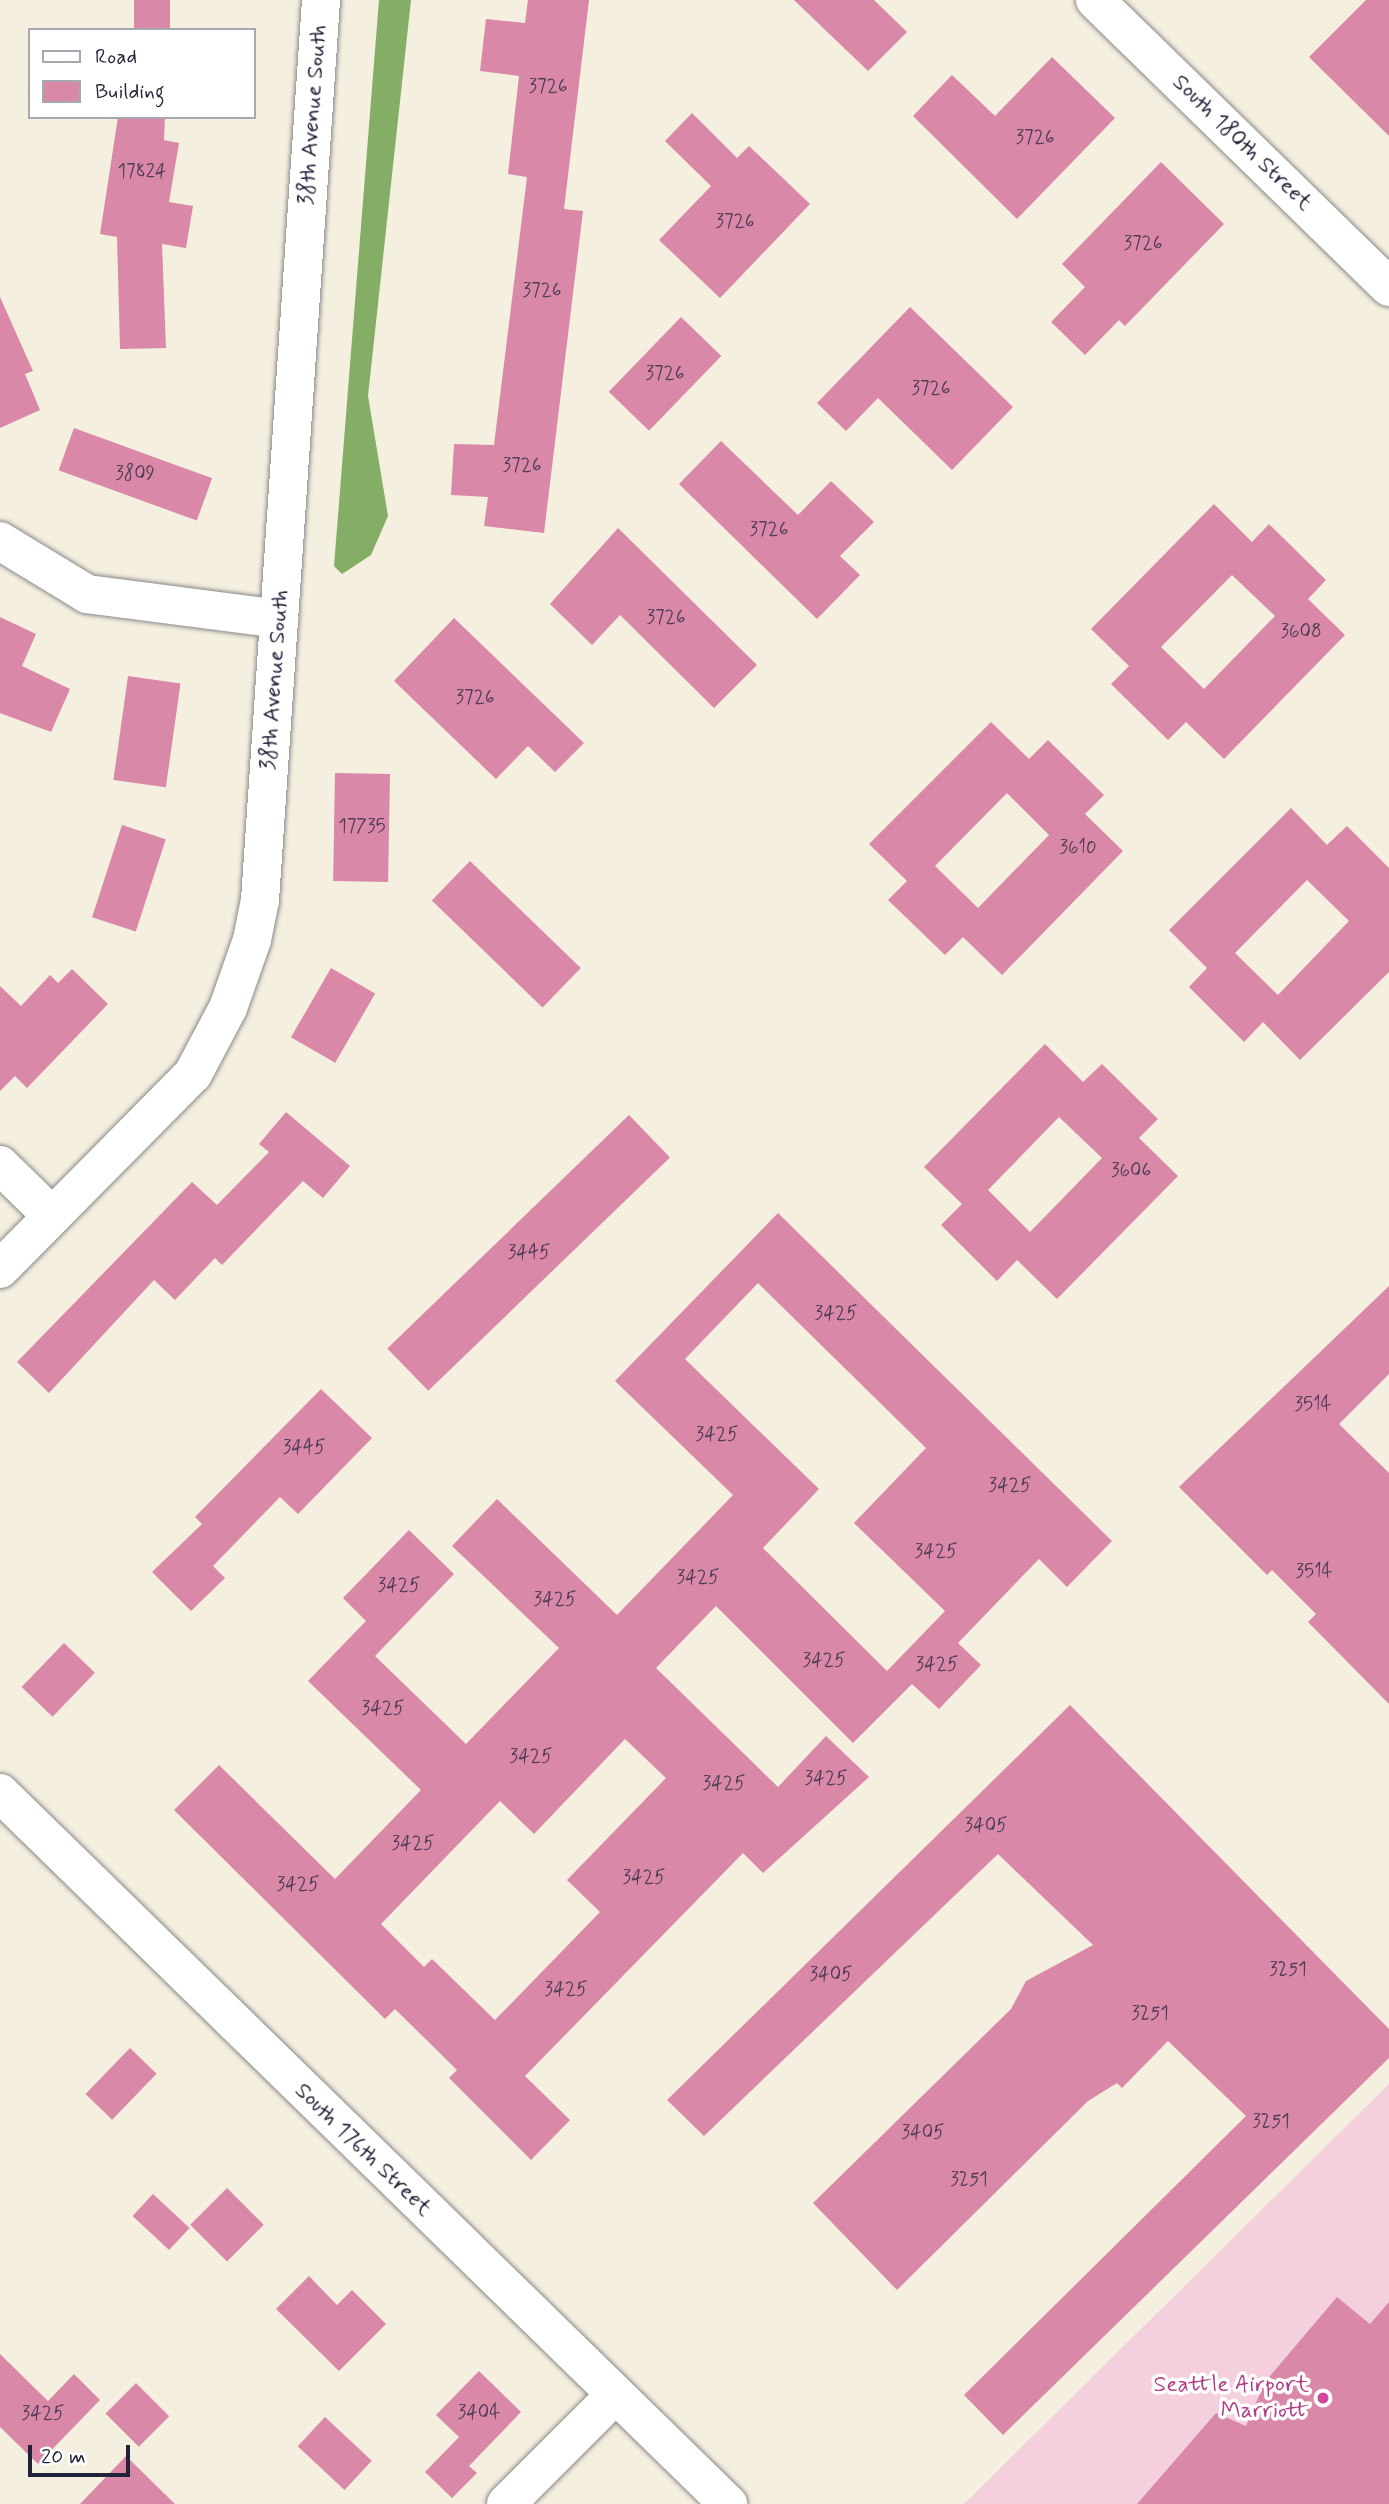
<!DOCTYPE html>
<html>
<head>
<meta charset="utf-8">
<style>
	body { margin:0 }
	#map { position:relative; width:1389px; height:2504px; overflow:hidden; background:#f4efde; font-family:Mynerve,sans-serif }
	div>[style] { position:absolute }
	.built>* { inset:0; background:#f4cfdd }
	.forest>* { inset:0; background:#84ad65 }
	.building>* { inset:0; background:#da88a8; transform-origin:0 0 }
	.roads { filter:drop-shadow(0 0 2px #8b888c) drop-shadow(0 0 2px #8b888c) }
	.minor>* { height:38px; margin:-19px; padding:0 19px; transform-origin:19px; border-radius:19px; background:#fff }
	.dots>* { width:19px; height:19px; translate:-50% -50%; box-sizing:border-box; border:4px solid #fff; border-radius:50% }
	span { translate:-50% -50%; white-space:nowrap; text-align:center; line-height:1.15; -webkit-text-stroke:7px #fff; paint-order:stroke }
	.number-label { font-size:19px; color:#503c56 }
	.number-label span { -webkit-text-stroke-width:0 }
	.street-label { font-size:23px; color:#22223b }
	.hotel-label { font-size:23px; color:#b23c85 }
	.right { translate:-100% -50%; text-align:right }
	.legend { position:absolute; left:28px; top:28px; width:228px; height:91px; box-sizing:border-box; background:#fff; border:2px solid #a7a7b1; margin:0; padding:9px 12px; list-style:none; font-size:21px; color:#22223b }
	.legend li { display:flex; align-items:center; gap:14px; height:35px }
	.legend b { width:35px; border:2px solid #a7a7b1 }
	.scale { position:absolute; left:28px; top:2445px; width:102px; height:32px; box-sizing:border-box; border:4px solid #22223b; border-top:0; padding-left:9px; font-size:21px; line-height:24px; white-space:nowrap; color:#22223b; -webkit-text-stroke:5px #fff; paint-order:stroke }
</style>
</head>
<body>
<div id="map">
	<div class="built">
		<i style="clip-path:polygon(1389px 2084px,1389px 2504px,964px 2504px)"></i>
	</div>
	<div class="forest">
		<i style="clip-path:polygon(379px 0,411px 0,368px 396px,388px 516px,371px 555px,342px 574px,334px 566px)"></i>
	</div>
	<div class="building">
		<i style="left:134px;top:0;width:36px;height:30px"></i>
		<i style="clip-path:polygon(528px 0,589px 0,564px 209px,583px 211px,544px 533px,484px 526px,488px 497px,451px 495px,454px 444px,494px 445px,527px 177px,508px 174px,519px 76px,480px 71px,486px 19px,525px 23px)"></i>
		<i style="clip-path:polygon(794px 0,874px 0,907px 32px,868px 71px)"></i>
		<i style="clip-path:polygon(1366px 0,1389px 0,1389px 136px,1309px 57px)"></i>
		<i style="clip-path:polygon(1052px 57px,1115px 118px,1017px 219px,913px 116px,952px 75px,995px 116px)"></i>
		<i style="clip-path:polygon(692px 113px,737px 158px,749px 146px,810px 204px,720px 298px,659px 240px,711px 186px,665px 141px)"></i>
		<i style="clip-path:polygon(118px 117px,165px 117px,164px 140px,179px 143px,169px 202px,193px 206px,186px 248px,162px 244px,166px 348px,120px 349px,117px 237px,100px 234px)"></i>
		<i style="clip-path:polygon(1161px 162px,1224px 224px,1125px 326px,1119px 320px,1085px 355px,1051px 322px,1085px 287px,1062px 264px)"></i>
		<i style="clip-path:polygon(0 297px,33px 371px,25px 374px,40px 410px,0 428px)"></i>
		<i style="clip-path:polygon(910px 307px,1013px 407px,952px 470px,878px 398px,846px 431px,817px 403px)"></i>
		<i style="left:681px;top:317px;width:56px;height:104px;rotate:44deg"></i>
		<i style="left:74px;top:428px;width:147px;height:45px;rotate:20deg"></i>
		<i style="clip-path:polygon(721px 441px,798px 515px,831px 481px,874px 522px,840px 556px,860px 575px,817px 619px,679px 484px)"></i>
		<i style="clip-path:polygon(evenodd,1214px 504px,1252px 542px,1269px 524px,1326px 580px,1308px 599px,1345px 635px,1224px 759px,1186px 722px,1168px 740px,1111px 684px,1129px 666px,1091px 629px,1214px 504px,1232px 575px,1275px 616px,1204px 689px,1161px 647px,1232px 575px)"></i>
		<i style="clip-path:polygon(618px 528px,757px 665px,714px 708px,620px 615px,592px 645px,550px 604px)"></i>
		<i style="clip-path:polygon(0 617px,36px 634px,22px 666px,70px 689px,51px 732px,0 713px)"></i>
		<i style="clip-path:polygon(454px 618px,584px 743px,555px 772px,528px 746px,496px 779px,394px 681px)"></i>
		<i style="left:128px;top:676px;width:53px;height:105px;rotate:8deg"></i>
		<i style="clip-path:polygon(evenodd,991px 722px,1029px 759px,1048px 740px,1104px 795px,1085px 814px,1123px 851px,1002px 975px,963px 937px,945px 955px,888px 900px,907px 881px,869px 844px,991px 722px,1007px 793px,1049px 835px,978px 908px,935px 866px,1007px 793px)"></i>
		<i style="left:335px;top:773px;width:55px;height:108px;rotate:1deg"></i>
		<i style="clip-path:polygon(evenodd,1291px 808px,1327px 845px,1347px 826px,1389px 868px,1389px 972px,1300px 1060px,1263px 1022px,1244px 1042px,1189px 987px,1207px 968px,1169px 930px,1291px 808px,1307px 880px,1349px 921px,1278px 995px,1235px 953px,1307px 880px)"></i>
		<i style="left:122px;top:825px;width:46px;height:97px;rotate:18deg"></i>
		<i style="left:470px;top:861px;width:154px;height:55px;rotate:44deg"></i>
		<i style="left:331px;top:968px;width:51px;height:80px;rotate:30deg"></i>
		<i style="clip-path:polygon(72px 969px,108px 1004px,27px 1088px,15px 1076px,0 1091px,0 986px,21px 1006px,50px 975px,58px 983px)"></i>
		<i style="clip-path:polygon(evenodd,1045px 1044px,1083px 1082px,1102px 1064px,1158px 1119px,1139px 1138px,1178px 1176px,1057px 1299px,1017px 1260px,997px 1281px,941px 1225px,962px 1204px,924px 1167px,1045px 1044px,1059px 1117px,1102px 1158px,1030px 1232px,988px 1190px,1059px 1117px)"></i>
		<i style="clip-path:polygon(286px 1112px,350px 1166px,323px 1198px,303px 1181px,222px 1265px,215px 1258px,175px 1300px,154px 1280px,49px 1393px,17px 1362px,192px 1182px,217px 1205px,269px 1152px,259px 1144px)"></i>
		<i style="left:629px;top:1115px;width:59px;height:336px;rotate:46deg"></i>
		<i style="clip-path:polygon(evenodd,778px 1213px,1112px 1541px,1067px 1587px,1039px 1559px,958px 1643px,981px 1665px,939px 1709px,912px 1684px,853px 1743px,716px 1606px,656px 1668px,778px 1787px,826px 1736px,869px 1777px,763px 1873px,743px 1853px,525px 2076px,570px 2120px,531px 2160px,449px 2078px,457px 2070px,395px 2009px,385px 2019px,174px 1810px,219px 1765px,335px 1879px,421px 1790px,308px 1681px,366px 1621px,343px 1598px,409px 1530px,454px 1574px,375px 1656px,466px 1744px,559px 1648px,452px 1546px,497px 1499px,617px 1615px,733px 1495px,615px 1381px,778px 1213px,758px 1283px,926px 1448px,854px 1523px,945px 1611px,887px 1671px,763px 1548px,819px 1489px,685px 1359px,758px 1283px,778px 1213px,625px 1739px,666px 1778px,567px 1880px,600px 1912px,495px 2020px,432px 1959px,424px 1967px,381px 1924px,500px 1801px,534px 1834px,625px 1739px)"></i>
		<i style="clip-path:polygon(1389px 1286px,1389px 1374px,1339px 1424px,1389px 1473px,1389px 1704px,1308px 1622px,1316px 1614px,1272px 1570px,1267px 1575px,1179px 1487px)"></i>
		<i style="clip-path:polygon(321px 1389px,372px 1438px,298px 1514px,280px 1497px,213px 1566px,225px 1578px,191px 1611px,152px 1572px,202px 1524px,195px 1517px)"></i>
		<i style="left:64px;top:1643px;width:43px;height:61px;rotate:44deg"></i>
		<i style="clip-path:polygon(1070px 1705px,1389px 2029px,1389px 2058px,1003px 2435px,964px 2395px,1246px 2116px,1168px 2041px,1122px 2088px,1117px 2083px,1088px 2101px,897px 2290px,813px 2203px,1011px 2009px,1026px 1981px,1093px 1945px,998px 1854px,704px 2136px,667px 2100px)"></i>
		<i style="left:130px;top:2048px;width:37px;height:64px;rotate:44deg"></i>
		<i style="left:227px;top:2188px;width:52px;height:52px;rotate:45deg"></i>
		<i style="left:153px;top:2194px;width:50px;height:30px;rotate:43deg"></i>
		<i style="clip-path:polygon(309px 2276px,337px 2305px,352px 2290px,386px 2324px,339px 2371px,276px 2309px)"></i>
		<i style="clip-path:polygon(1337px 2297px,1370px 2324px,1389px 2302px,1389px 2504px,1137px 2504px,1216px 2413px,1246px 2426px,1265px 2382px)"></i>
		<i style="clip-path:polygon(0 2354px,48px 2401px,74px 2374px,100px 2400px,38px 2464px,0 2427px)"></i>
		<i style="clip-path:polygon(479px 2371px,521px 2412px,469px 2466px,477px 2473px,452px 2498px,425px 2472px,459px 2437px,436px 2415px)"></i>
		<i style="left:136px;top:2383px;width:47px;height:43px;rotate:45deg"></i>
		<i style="left:325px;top:2417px;width:64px;height:40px;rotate:43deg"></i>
		<i style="clip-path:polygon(126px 2456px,175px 2504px,80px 2504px)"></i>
	</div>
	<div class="roads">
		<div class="minor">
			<i style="left:1095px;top:0;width:411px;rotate:44.3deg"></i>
			<i style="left:0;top:541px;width:102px;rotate:31.3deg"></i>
			<i style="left:87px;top:594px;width:194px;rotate:7.4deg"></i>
			<i style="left:0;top:1165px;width:73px;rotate:44.4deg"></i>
			<i style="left:0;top:1269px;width:274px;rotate:-45.3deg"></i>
			<i style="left:193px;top:1074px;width:75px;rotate:-62.1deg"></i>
			<i style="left:228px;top:1008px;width:72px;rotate:-70.6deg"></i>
			<i style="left:252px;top:940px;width:41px;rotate:-78.7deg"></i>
			<i style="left:260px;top:900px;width:902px;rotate:-86.12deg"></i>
			<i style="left:0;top:1793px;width:1018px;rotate:44.32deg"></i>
			<i style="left:506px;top:2504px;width:154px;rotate:-45deg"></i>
		</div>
	</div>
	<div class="dots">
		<i style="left:1323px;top:2398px;background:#d1479c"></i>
	</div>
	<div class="number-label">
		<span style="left:548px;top:87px">3726</span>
		<span style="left:1035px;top:138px">3726</span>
		<span style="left:142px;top:172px">17824</span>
		<span style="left:735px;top:222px">3726</span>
		<span style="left:1143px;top:244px">3726</span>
		<span style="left:542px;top:291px">3726</span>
		<span style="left:665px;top:374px">3726</span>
		<span style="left:931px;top:389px">3726</span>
		<span style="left:522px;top:466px">3726</span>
		<span style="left:135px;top:474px">3809</span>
		<span style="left:769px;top:530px">3726</span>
		<span style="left:666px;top:618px">3726</span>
		<span style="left:1301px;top:632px">3608</span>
		<span style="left:475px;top:698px">3726</span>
		<span style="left:362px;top:827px">17735</span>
		<span style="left:1078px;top:848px">3610</span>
		<span style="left:1131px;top:1171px">3606</span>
		<span style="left:529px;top:1253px">3445</span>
		<span style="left:836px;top:1314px">3425</span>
		<span style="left:1313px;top:1405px">3514</span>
		<span style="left:717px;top:1435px">3425</span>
		<span style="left:304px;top:1448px">3445</span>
		<span style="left:1010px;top:1486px">3425</span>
		<span style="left:936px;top:1552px">3425</span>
		<span style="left:1314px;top:1572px">3514</span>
		<span style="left:698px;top:1578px">3425</span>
		<span style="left:399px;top:1586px">3425</span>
		<span style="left:555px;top:1600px">3425</span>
		<span style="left:824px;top:1661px">3425</span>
		<span style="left:937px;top:1665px">3425</span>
		<span style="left:383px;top:1709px">3425</span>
		<span style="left:531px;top:1757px">3425</span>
		<span style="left:826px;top:1779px">3425</span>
		<span style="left:724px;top:1784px">3425</span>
		<span style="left:986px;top:1826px">3405</span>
		<span style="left:413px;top:1844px">3425</span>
		<span style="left:644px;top:1878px">3425</span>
		<span style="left:298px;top:1885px">3425</span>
		<span style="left:1288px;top:1970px">3251</span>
		<span style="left:831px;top:1975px">3405</span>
		<span style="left:566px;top:1990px">3425</span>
		<span style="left:1150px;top:2014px">3251</span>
		<span style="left:1271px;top:2122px">3251</span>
		<span style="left:923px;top:2133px">3405</span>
		<span style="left:969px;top:2180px">3251</span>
		<span style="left:479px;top:2413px">3404</span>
		<span style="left:43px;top:2414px">3425</span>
	</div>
	<div class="street-label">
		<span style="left:313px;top:115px;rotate:-86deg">38th Avenue South</span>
		<span style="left:1242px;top:143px;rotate:44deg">South 180th Street</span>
		<span style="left:275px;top:680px;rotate:-86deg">38th Avenue South</span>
		<span style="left:363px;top:2150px;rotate:44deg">South 176th Street</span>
	</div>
	<div class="hotel-label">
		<span class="right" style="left:1309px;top:2398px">Seattle Airport<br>Marriott</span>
	</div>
	<ul class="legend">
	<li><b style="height:9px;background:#fff"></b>Road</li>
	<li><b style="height:19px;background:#da88a8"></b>Building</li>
	</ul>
	<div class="scale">20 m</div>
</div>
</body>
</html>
